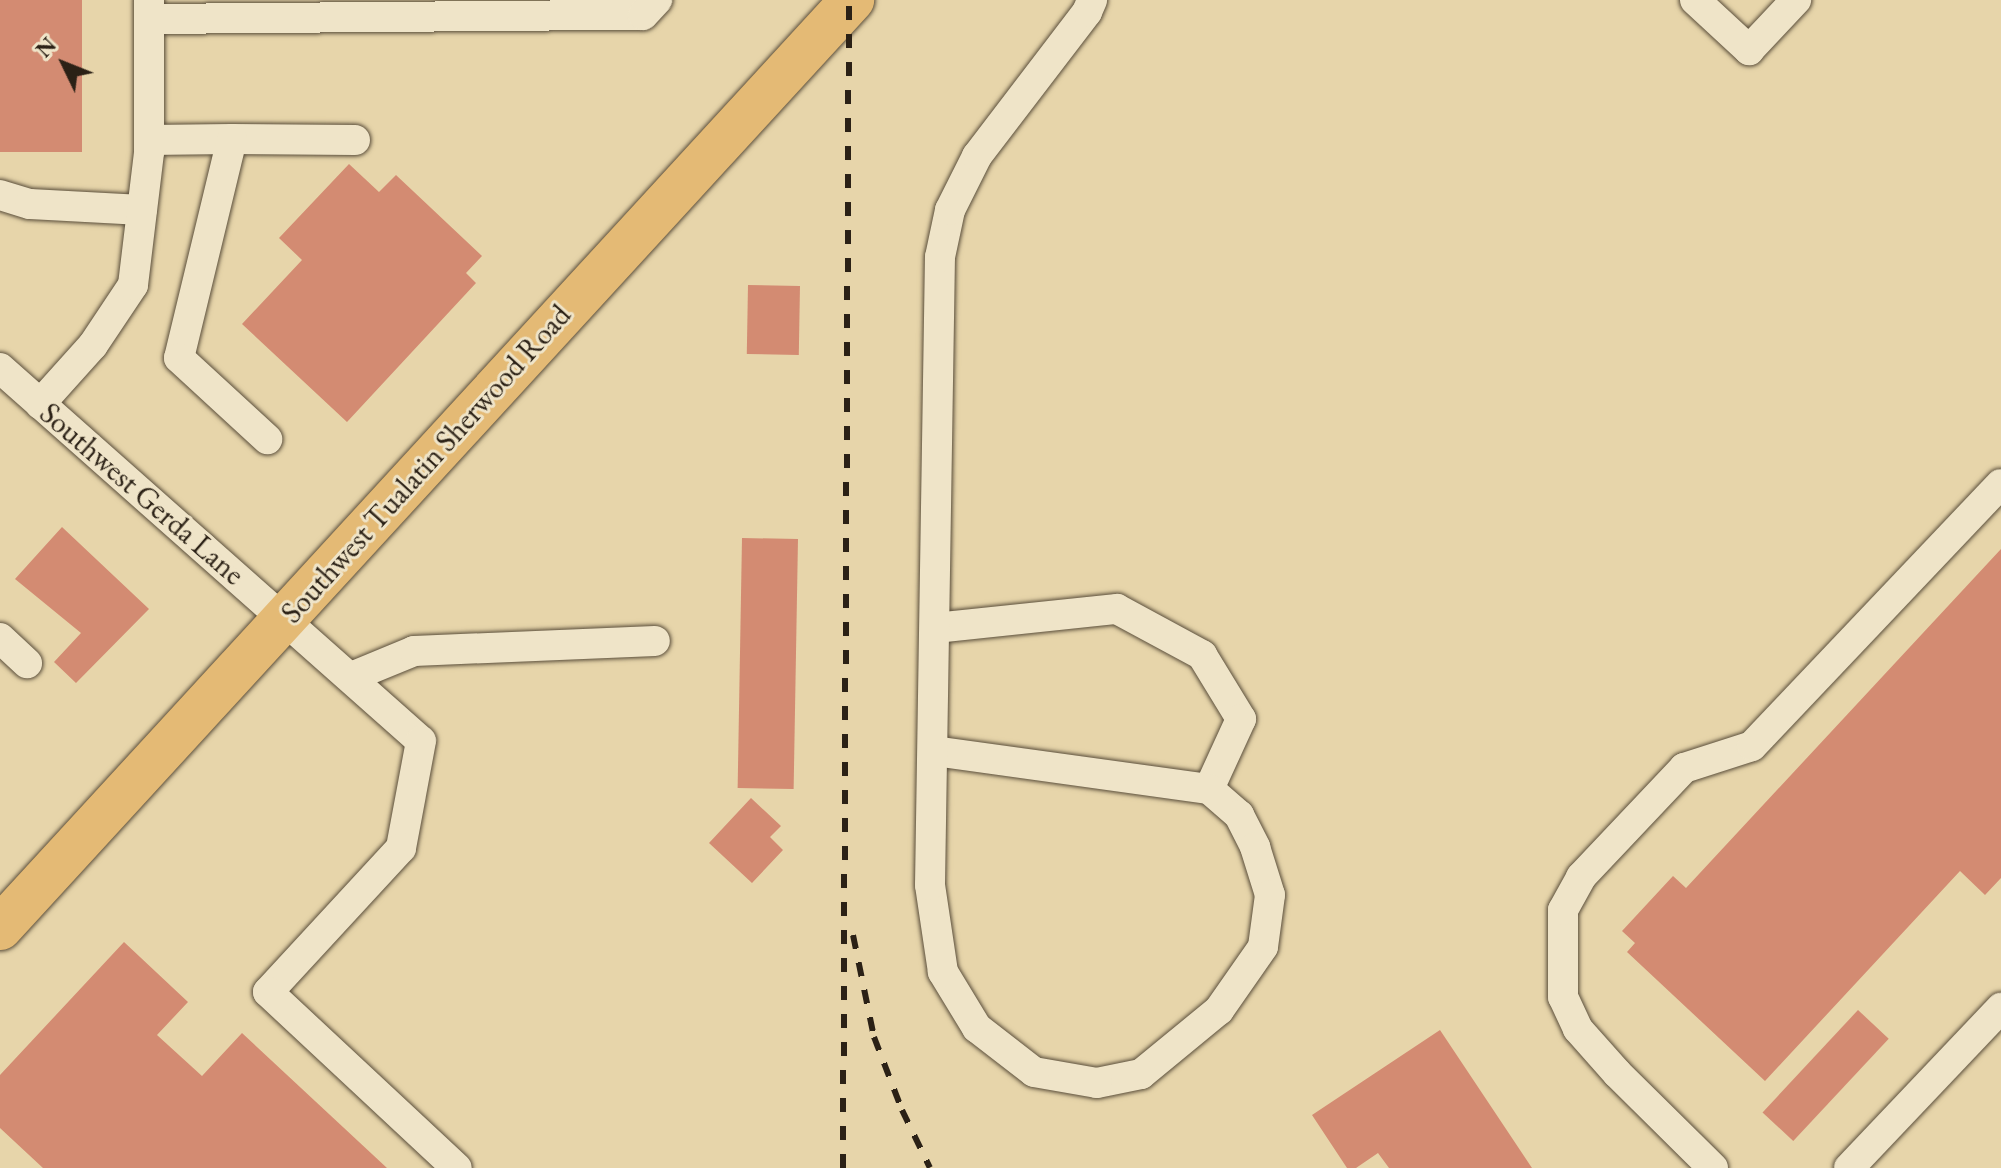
<!DOCTYPE html>
<html>
<head>
<meta charset="utf-8">
<style>
	body { margin:0 }
	#map { position:relative; width:2001px; height:1168px; overflow:hidden; background:#e7d5aa; font-family:"EB Garamond",serif }
	div>[style] { position:absolute }
	.building>* { inset:0; background:#d38b72; transform-origin:0 0 }
	.roads { filter:drop-shadow(0 0 2px #5a4e3b) drop-shadow(0 0 2px #5a4e3b) }
	.minor>* { height:30px; margin:-15px; padding:0 15px; transform-origin:15px; border-radius:15px; background:#efe4c8 }
	.highway>* { height:44px; margin:-22px; padding:0 22px; transform-origin:22px; border-radius:22px; background:#e4ba75 }
	.rail>* { height:6px; margin-top:-3px; transform-origin:0; background:repeating-linear-gradient(90deg,#2b2116 0 14px,transparent 0 28px) }
	span { translate:-50% -50%; white-space:nowrap; text-align:center; line-height:1.15; -webkit-text-stroke:6px #efe4c8; paint-order:stroke }
	.street-label { font-size:30px; color:#2b2116 }
	.north { position:absolute; left:24px; top:24px; width:80px; height:80px; -webkit-text-stroke:6px #efe4c8; paint-order:stroke; rotate:313deg; font-size:22px; font-weight:700; line-height:32px; text-align:center; color:#2b2116 }
	.north::after { content:''; display:block; margin:auto; width:28px; height:36px; background:#2b2116; clip-path:polygon(50% 0,100% 100%,50% 72%,0 100%) }
</style>
</head>
<body>
<div id="map">
	<div class="building">
		<i style="left:0;top:0;width:82px;height:152px"></i>
		<i style="clip-path:polygon(349px 164px,379px 192px,396px 175px,482px 256px,466px 273px,476px 283px,347px 422px,242px 324px,302px 260px,279px 238px)"></i>
		<i style="left:748px;top:285px;width:52px;height:69px;rotate:1deg"></i>
		<i style="clip-path:polygon(62px 527px,149px 609px,76px 683px,54px 662px,81px 633px,15px 579px)"></i>
		<i style="left:742px;top:538px;width:56px;height:250px;rotate:1deg"></i>
		<i style="clip-path:polygon(2001px 549px,2001px 878px,1985px 895px,1960px 871px,1765px 1081px,1627px 952px,1635px 943px,1622px 931px,1673px 876px,1686px 888px)"></i>
		<i style="clip-path:polygon(751px 798px,781px 826px,770px 837px,783px 850px,752px 883px,709px 843px)"></i>
		<i style="clip-path:polygon(124px 942px,188px 1002px,157px 1035px,202px 1076px,242px 1033px,387px 1168px,43px 1168px,0 1128px,0 1075px)"></i>
		<i style="left:1858px;top:1010px;width:42px;height:140px;rotate:43deg"></i>
		<i style="clip-path:polygon(1440px 1030px,1532px 1168px,1389px 1168px,1378px 1153px,1356px 1168px,1347px 1168px,1312px 1115px)"></i>
	</div>
	<div class="roads">
		<div class="minor">
			<i style="left:1695px;top:0;width:74px;rotate:42.8deg"></i>
			<i style="left:1749px;top:50px;width:69px;rotate:-46.8deg"></i>
			<i style="left:149px;top:19px;width:494px;rotate:-0.5deg"></i>
			<i style="left:643px;top:15px;width:21px;rotate:-47deg"></i>
			<i style="left:232px;top:139px;width:123px;rotate:0.5deg"></i>
			<i style="left:149px;top:140px;width:83px;rotate:-0.7deg"></i>
			<i style="left:232px;top:139px;width:225px;rotate:103.6deg"></i>
			<i style="left:179px;top:358px;width:120px;rotate:42.6deg"></i>
			<i style="left:0;top:195px;width:31px;rotate:17deg"></i>
			<i style="left:30px;top:204px;width:112px;rotate:3.1deg"></i>
			<i style="left:0;top:368px;width:562px;rotate:41.54deg"></i>
			<i style="left:421px;top:741px;width:109px;rotate:100.6deg"></i>
			<i style="left:401px;top:848px;width:196px;rotate:132.7deg"></i>
			<i style="left:268px;top:992px;width:258px;rotate:43deg"></i>
			<i style="left:40px;top:404px;width:79px;rotate:-48.1deg"></i>
			<i style="left:93px;top:345px;width:72px;rotate:-56.3deg"></i>
			<i style="left:133px;top:285px;width:134px;rotate:-83.1deg"></i>
			<i style="left:149px;top:152px;width:152px;rotate:-90deg"></i>
			<i style="left:935px;top:628px;width:183px;rotate:-6deg"></i>
			<i style="left:1117px;top:609px;width:97px;rotate:28.4deg"></i>
			<i style="left:1202px;top:655px;width:75px;rotate:58.6deg"></i>
			<i style="left:1241px;top:719px;width:77px;rotate:114.6deg"></i>
			<i style="left:0;top:638px;width:37px;rotate:43deg"></i>
			<i style="left:351px;top:677px;width:68px;rotate:-22.4deg"></i>
			<i style="left:414px;top:651px;width:241px;rotate:-2.4deg"></i>
			<i style="left:934px;top:751px;width:278px;rotate:7.9deg"></i>
			<i style="left:1209px;top:789px;width:40px;rotate:41deg"></i>
			<i style="left:1239px;top:815px;width:36px;rotate:63deg"></i>
			<i style="left:1255px;top:847px;width:50px;rotate:72.6deg"></i>
			<i style="left:1270px;top:895px;width:52px;rotate:97.7deg"></i>
			<i style="left:1263px;top:947px;width:77px;rotate:124.9deg"></i>
			<i style="left:1219px;top:1010px;width:101px;rotate:140.6deg"></i>
			<i style="left:1141px;top:1074px;width:45px;rotate:168.4deg"></i>
			<i style="left:1097px;top:1083px;width:64px;rotate:-170.1deg"></i>
			<i style="left:1034px;top:1072px;width:72px;rotate:-142.3deg"></i>
			<i style="left:977px;top:1028px;width:66px;rotate:-121.3deg"></i>
			<i style="left:943px;top:972px;width:88px;rotate:-98.5deg"></i>
			<i style="left:930px;top:885px;width:628px;rotate:-89.09deg"></i>
			<i style="left:940px;top:257px;width:48px;rotate:-78deg"></i>
			<i style="left:950px;top:210px;width:60px;rotate:-63.4deg"></i>
			<i style="left:977px;top:156px;width:181px;rotate:-52.6deg"></i>
			<i style="left:1087px;top:12px;width:13px;rotate:-67deg"></i>
			<i style="left:1713px;top:1168px;width:135px;rotate:-135.3deg"></i>
			<i style="left:1617px;top:1073px;width:59px;rotate:-131.6deg"></i>
			<i style="left:1578px;top:1029px;width:35px;rotate:-115deg"></i>
			<i style="left:1563px;top:997px;width:87px;rotate:-90deg"></i>
			<i style="left:1563px;top:910px;width:38px;rotate:-61deg"></i>
			<i style="left:1581px;top:877px;width:150px;rotate:-46.6deg"></i>
			<i style="left:1684px;top:768px;width:71px;rotate:-17.9deg"></i>
			<i style="left:1752px;top:746px;width:361px;rotate:-46.5deg"></i>
			<i style="left:1849px;top:1168px;width:221px;rotate:-46.5deg"></i>
		</div>
		<div class="highway">
			<i style="left:0;top:928px;width:1260px;rotate:-47.44deg"></i>
		</div>
	</div>
	<div class="rail">
		<i style="left:853px;top:935px;width:104px;rotate:78.4deg"></i>
		<i style="left:874px;top:1037px;width:78px;rotate:69deg"></i>
		<i style="left:902px;top:1110px;width:64px;rotate:64.2deg"></i>
		<i style="left:843px;top:1168px;width:1168px;rotate:-89.71deg"></i>
	</div>
	<div class="street-label">
		<span style="left:426px;top:464px;rotate:-48deg">Southwest Tualatin Sherwood Road</span>
		<span style="left:142px;top:494px;rotate:41deg">Southwest Gerda Lane</span>
	</div>
	<div class="north">N</div>
</div>
</body>
</html>
